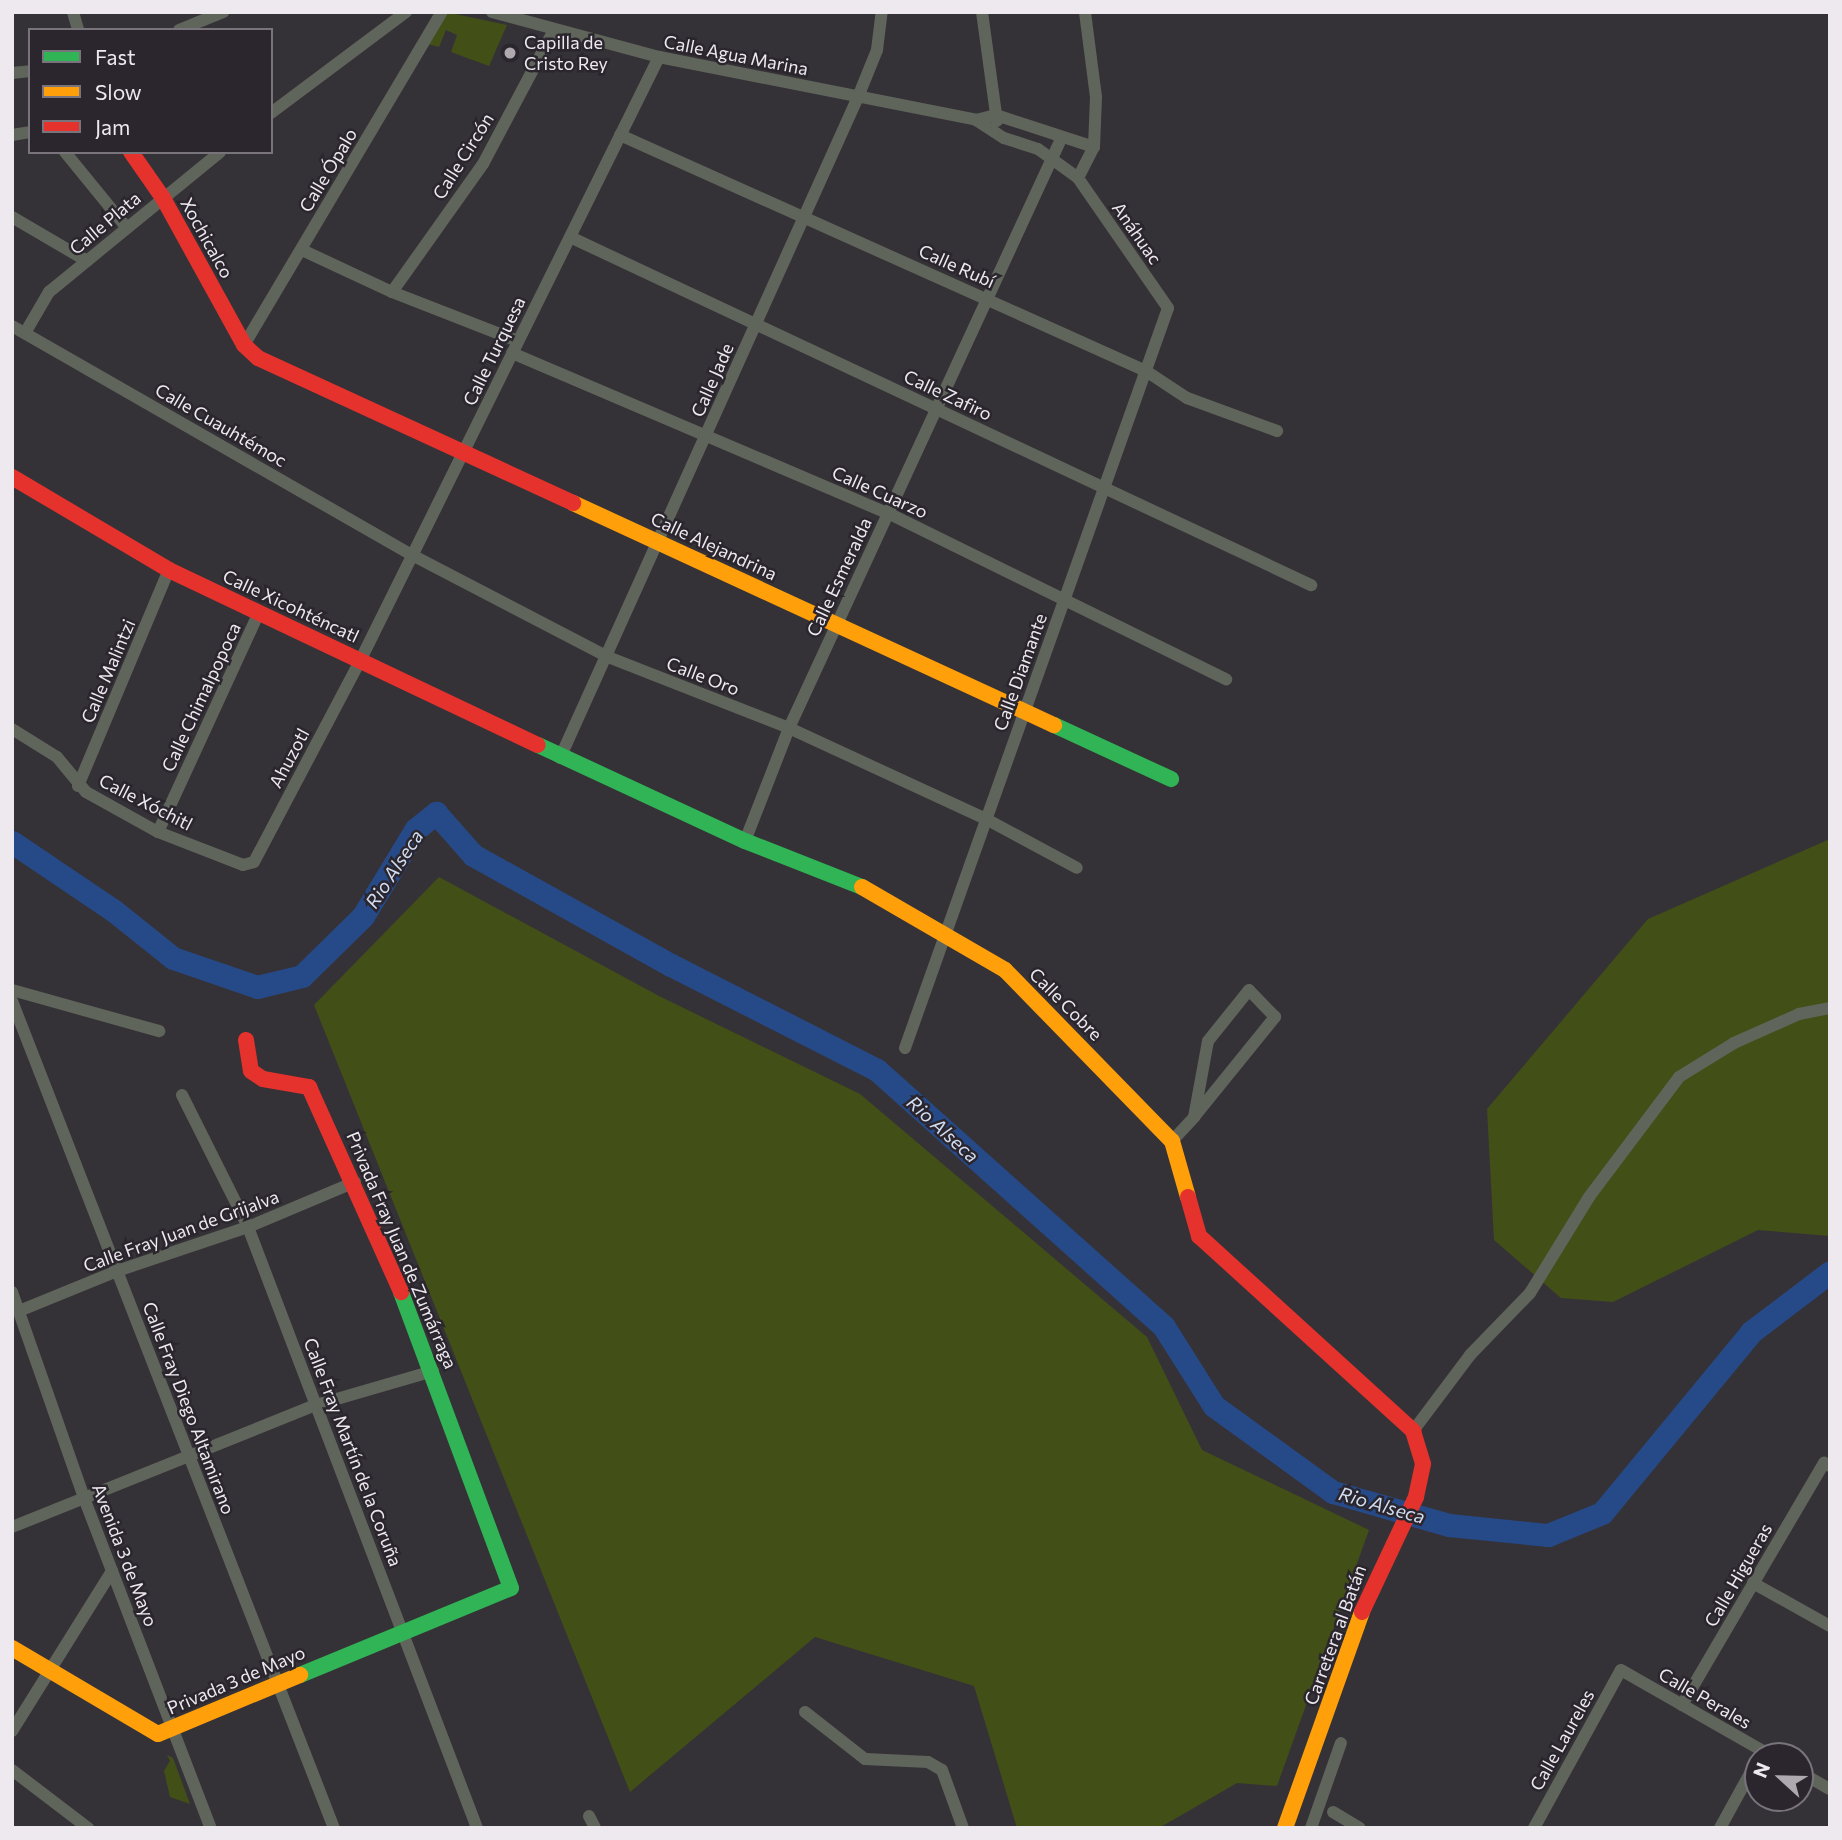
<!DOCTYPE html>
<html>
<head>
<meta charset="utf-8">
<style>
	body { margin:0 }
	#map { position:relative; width:1842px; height:1840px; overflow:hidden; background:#353237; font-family:Commissioner,sans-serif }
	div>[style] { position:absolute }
	.green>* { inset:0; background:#424f17 }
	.river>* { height:23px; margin:-11.5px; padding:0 11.5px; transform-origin:11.5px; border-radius:11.5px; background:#264a88 }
	.street>* { height:12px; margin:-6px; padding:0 6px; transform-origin:6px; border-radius:6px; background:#60655c }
	.fast>* { height:16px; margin:-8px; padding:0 8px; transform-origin:8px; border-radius:8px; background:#30b455 }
	.slow>* { height:16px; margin:-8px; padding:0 8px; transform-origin:8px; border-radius:8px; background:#ff9f0a }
	.jam>* { height:16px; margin:-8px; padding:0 8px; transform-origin:8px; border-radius:8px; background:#e5322d }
	.dots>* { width:19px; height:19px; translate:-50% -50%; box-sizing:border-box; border:4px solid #2b262e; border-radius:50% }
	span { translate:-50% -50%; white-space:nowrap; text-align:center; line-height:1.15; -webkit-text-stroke:5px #2b262e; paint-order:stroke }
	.poi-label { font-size:18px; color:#ede9ef }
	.left { translate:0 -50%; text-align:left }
	.street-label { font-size:18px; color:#ede9ef }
	.water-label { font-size:19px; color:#d1ddf1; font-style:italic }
	.frame { position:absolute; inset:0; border:14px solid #ede9ef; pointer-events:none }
	.legend { position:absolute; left:28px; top:28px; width:245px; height:126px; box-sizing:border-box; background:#2b262e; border:2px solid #79747b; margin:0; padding:9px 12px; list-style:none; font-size:21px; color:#ede9ef }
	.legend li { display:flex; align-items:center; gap:14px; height:35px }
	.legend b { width:35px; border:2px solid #79747b }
	.north { position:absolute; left:1744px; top:1742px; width:70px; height:70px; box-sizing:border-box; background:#2b262e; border:2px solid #79747b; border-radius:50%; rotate:292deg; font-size:19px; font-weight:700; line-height:28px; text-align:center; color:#ede9ef }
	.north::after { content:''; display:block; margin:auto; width:24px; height:32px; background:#ada9af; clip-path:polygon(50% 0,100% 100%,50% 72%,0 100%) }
</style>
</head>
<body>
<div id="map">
	<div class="green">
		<i style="clip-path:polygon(446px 12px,507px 25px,489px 66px,451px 52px,457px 35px,446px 30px,439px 47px,428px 44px)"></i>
		<i style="clip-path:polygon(1830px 839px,1830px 1236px,1758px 1230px,1613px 1302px,1561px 1298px,1494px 1240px,1487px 1109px,1648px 919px)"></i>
		<i style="clip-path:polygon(439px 877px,659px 996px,860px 1094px,1147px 1337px,1202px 1450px,1369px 1530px,1277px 1786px,1237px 1783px,1159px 1828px,1017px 1828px,974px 1686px,815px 1637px,630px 1792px,314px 1005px)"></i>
		<i style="clip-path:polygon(167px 1755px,173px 1758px,190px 1804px,170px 1797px,164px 1771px,170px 1761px)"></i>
	</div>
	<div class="river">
		<i style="left:12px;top:842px;width:122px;rotate:34deg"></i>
		<i style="left:113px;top:910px;width:77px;rotate:38.7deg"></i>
		<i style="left:173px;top:958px;width:89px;rotate:19deg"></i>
		<i style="left:257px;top:987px;width:46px;rotate:-13.7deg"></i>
		<i style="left:302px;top:976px;width:86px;rotate:-44.5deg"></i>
		<i style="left:363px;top:916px;width:102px;rotate:-58.7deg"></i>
		<i style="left:416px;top:829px;width:26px;rotate:-39deg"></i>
		<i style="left:436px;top:813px;width:56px;rotate:48.6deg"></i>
		<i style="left:473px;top:855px;width:227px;rotate:29.1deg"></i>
		<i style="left:671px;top:965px;width:231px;rotate:27deg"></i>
		<i style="left:877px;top:1070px;width:385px;rotate:41.8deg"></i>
		<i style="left:1164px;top:1327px;width:93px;rotate:57.7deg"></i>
		<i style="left:1214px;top:1406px;width:147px;rotate:35.9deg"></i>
		<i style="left:1333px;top:1492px;width:121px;rotate:15.9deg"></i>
		<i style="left:1449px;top:1525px;width:100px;rotate:5.8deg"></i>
		<i style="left:1548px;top:1535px;width:58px;rotate:-22.2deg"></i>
		<i style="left:1602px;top:1513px;width:234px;rotate:-50.5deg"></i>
		<i style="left:1751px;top:1332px;width:99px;rotate:-37.2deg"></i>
	</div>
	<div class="street">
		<i style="left:73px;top:12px;width:19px;rotate:74deg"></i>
		<i style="left:492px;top:12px;width:173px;rotate:15.1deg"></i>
		<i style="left:659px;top:57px;width:323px;rotate:11.2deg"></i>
		<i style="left:976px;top:120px;width:33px;rotate:33deg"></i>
		<i style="left:1004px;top:138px;width:36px;rotate:18deg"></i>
		<i style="left:1038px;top:149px;width:49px;rotate:35.9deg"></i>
		<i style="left:982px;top:12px;width:110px;rotate:82.2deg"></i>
		<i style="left:179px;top:30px;width:48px;rotate:-22.2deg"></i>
		<i style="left:12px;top:73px;width:18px;rotate:-6deg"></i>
		<i style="left:271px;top:113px;width:169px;rotate:-36.8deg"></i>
		<i style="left:976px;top:120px;width:21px;rotate:-14deg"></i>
		<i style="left:996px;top:115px;width:103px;rotate:18.1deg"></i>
		<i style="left:12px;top:135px;width:18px;rotate:-9deg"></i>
		<i style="left:620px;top:135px;width:577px;rotate:24.16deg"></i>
		<i style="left:1146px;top:371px;width:49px;rotate:33.4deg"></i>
		<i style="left:1187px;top:398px;width:96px;rotate:20.1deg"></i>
		<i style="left:65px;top:152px;width:98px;rotate:50.8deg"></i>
		<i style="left:1078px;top:178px;width:35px;rotate:-63deg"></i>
		<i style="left:1094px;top:147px;width:50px;rotate:-87.7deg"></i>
		<i style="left:1096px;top:97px;width:86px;rotate:-97.4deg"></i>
		<i style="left:12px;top:217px;width:87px;rotate:30.4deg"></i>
		<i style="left:570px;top:237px;width:819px;rotate:25.16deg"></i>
		<i style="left:302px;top:250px;width:99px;rotate:25deg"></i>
		<i style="left:392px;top:292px;width:135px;rotate:21.3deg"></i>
		<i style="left:392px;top:292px;width:157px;rotate:-54.6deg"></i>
		<i style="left:483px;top:164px;width:149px;rotate:-62.1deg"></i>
		<i style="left:12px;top:326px;width:461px;rotate:29.8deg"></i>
		<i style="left:412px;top:555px;width:221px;rotate:27.5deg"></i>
		<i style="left:608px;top:657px;width:194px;rotate:21.4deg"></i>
		<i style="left:789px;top:728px;width:217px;rotate:24.8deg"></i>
		<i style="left:986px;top:819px;width:103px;rotate:28.3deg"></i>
		<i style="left:25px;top:333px;width:48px;rotate:-59.7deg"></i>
		<i style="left:49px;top:292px;width:221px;rotate:-39.3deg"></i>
		<i style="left:244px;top:345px;width:387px;rotate:-59.3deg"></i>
		<i style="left:512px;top:353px;width:409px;rotate:23.1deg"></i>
		<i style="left:888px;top:513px;width:377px;rotate:26.2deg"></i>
		<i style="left:12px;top:729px;width:53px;rotate:31.9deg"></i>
		<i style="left:57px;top:757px;width:45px;rotate:50.4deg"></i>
		<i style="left:86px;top:792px;width:82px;rotate:29.1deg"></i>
		<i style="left:158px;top:832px;width:91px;rotate:21.2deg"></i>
		<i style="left:243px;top:865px;width:11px;rotate:-15deg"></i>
		<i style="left:254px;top:862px;width:229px;rotate:-62.2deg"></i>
		<i style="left:361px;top:659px;width:672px;rotate:-63.66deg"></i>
		<i style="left:560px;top:758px;width:725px;rotate:-65.73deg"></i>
		<i style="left:858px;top:97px;width:51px;rotate:-68deg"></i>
		<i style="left:877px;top:50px;width:38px;rotate:-83deg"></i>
		<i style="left:78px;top:786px;width:234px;rotate:-67.2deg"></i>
		<i style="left:158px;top:832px;width:239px;rotate:-65.3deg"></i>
		<i style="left:745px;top:841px;width:121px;rotate:-68.7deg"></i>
		<i style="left:789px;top:728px;width:649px;rotate:-65.21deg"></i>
		<i style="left:12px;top:990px;width:153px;rotate:15.6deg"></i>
		<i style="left:12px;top:1001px;width:887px;rotate:68.73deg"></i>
		<i style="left:905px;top:1048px;width:785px;rotate:-70.43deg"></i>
		<i style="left:1168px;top:308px;width:158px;rotate:-124.7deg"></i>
		<i style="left:182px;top:1095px;width:148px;rotate:63.4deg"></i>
		<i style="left:248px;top:1227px;width:643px;rotate:69.14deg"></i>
		<i style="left:1172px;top:1141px;width:33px;rotate:-47deg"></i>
		<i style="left:1194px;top:1117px;width:129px;rotate:-51deg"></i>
		<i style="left:1275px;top:1017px;width:37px;rotate:-134deg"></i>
		<i style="left:1249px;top:990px;width:65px;rotate:128.8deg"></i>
		<i style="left:1208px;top:1041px;width:77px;rotate:100.4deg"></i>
		<i style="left:12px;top:1292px;width:218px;rotate:70.7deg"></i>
		<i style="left:84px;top:1498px;width:354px;rotate:69deg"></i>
		<i style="left:19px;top:1311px;width:106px;rotate:-22.2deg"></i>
		<i style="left:117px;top:1271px;width:138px;rotate:-18.6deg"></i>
		<i style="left:248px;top:1227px;width:116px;rotate:-22.8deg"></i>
		<i style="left:1413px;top:1431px;width:95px;rotate:-53.1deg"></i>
		<i style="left:1470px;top:1355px;width:86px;rotate:-45.9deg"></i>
		<i style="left:1530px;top:1293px;width:113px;rotate:-58.4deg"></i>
		<i style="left:1589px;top:1197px;width:150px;rotate:-53.1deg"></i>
		<i style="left:1679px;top:1077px;width:65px;rotate:-31.7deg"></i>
		<i style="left:1734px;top:1043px;width:71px;rotate:-24deg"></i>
		<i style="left:1799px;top:1014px;width:32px;rotate:-11deg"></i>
		<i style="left:12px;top:1527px;width:328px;rotate:-21.9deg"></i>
		<i style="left:316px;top:1405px;width:122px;rotate:-16.2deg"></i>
		<i style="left:1753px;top:1583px;width:88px;rotate:29.2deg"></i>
		<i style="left:1682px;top:1705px;width:281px;rotate:-59.6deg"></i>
		<i style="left:1824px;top:1463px;width:7px;rotate:27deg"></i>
		<i style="left:805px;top:1712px;width:76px;rotate:38.1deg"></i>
		<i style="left:865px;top:1759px;width:63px;rotate:2.7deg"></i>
		<i style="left:928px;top:1762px;width:16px;rotate:30deg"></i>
		<i style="left:942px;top:1770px;width:62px;rotate:70.1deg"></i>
		<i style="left:12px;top:1731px;width:189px;rotate:-58deg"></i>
		<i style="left:12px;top:1770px;width:96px;rotate:37.3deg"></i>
		<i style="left:1800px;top:1772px;width:34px;rotate:30deg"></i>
		<i style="left:1333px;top:1812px;width:31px;rotate:31deg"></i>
		<i style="left:589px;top:1816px;width:13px;rotate:63deg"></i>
		<i style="left:1311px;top:1828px;width:90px;rotate:-70.6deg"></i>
		<i style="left:1534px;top:1828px;width:180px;rotate:-61.2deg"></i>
		<i style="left:1621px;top:1670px;width:174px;rotate:29.7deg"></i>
		<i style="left:1720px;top:1828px;width:79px;rotate:-61.2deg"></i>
	</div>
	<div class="fast">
		<i style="left:1054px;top:725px;width:129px;rotate:24.8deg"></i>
		<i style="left:538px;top:745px;width:228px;rotate:24.9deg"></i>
		<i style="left:745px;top:841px;width:126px;rotate:21.5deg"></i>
		<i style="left:300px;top:1675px;width:228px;rotate:-22.4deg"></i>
		<i style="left:511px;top:1588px;width:316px;rotate:-110.4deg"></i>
	</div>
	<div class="slow">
		<i style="left:573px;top:503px;width:530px;rotate:24.78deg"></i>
		<i style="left:862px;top:887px;width:165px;rotate:30.1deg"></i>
		<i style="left:1005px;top:970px;width:239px;rotate:45.7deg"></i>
		<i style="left:1172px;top:1141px;width:58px;rotate:74.1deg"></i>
		<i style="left:12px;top:1648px;width:169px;rotate:30.5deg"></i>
		<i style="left:158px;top:1734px;width:154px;rotate:-22.6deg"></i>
		<i style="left:1285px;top:1828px;width:229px;rotate:-70.4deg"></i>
	</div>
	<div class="jam">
		<i style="left:131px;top:152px;width:56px;rotate:55.2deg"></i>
		<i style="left:163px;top:198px;width:168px;rotate:61.1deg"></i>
		<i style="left:244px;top:345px;width:19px;rotate:43deg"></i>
		<i style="left:258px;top:358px;width:347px;rotate:24.7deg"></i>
		<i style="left:12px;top:477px;width:182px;rotate:30.6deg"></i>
		<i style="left:169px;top:570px;width:408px;rotate:25.4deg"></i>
		<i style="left:246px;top:1040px;width:31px;rotate:81deg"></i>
		<i style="left:251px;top:1071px;width:14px;rotate:34deg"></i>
		<i style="left:263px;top:1079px;width:47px;rotate:9.9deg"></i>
		<i style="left:309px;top:1087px;width:225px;rotate:65.8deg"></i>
		<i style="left:1188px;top:1197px;width:41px;rotate:74.2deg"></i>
		<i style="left:1199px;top:1236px;width:290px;rotate:42.3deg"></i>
		<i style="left:1413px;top:1431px;width:34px;rotate:73deg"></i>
		<i style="left:1423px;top:1464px;width:34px;rotate:102deg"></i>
		<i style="left:1416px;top:1497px;width:127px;rotate:115.2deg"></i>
	</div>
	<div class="dots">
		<i style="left:510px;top:53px;background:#ada9af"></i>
	</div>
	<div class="poi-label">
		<span class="left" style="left:524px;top:53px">Capilla de<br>Cristo Rey</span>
	</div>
	<div class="street-label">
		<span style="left:736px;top:55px;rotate:11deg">Calle Agua Marina</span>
		<span style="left:463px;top:156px;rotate:-58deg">Calle Circón</span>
		<span style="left:328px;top:170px;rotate:-59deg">Calle Ópalo</span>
		<span style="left:105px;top:223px;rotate:-40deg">Calle Plata</span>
		<span style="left:1137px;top:233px;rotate:55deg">Anáhuac</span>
		<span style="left:207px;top:238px;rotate:61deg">Xochicalco</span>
		<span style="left:957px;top:266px;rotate:24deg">Calle Rubí</span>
		<span style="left:494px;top:351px;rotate:-64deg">Calle Turquesa</span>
		<span style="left:712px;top:380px;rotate:-66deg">Calle Jade</span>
		<span style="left:948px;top:395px;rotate:25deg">Calle Zafiro</span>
		<span style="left:221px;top:425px;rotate:30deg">Calle Cuauhtémoc</span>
		<span style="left:880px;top:492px;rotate:24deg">Calle Cuarzo</span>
		<span style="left:714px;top:546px;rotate:25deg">Calle Alejandrina</span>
		<span style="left:839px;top:577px;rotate:-65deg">Calle Esmeralda</span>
		<span style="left:291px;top:606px;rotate:25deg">Calle Xicohténcatl</span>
		<span style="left:108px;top:671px;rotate:-67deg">Calle Malintzi</span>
		<span style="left:1020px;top:672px;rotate:-70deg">Calle Diamante</span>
		<span style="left:703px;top:676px;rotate:21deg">Calle Oro</span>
		<span style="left:201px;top:697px;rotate:-65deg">Calle Chimalpopoca</span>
		<span style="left:289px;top:758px;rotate:-62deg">Ahuzotl</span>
		<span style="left:146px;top:802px;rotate:27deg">Calle Xóchitl</span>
		<span style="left:1066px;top:1004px;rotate:45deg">Calle Cobre</span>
		<span style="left:181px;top:1231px;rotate:-20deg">Calle Fray Juan de Grijalva</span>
		<span style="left:402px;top:1250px;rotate:67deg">Privada Fray Juan de Zumárraga</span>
		<span style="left:189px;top:1408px;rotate:69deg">Calle Fray Diego Altamirano</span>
		<span style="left:353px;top:1452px;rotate:69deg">Calle Fray Martín de la Coruña</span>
		<span style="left:125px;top:1555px;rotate:69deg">Avenida 3 de Mayo</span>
		<span style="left:1738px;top:1575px;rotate:-60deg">Calle Higueras</span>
		<span style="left:1335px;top:1635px;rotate:-70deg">Carretera al Batán</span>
		<span style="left:236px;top:1680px;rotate:-23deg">Privada 3 de Mayo</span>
		<span style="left:1705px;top:1698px;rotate:30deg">Calle Perales</span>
		<span style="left:1562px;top:1740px;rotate:-61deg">Calle Laureles</span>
	</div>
	<div class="water-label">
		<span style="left:394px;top:869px;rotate:-57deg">Rio Alseca</span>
		<span style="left:943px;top:1129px;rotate:42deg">Rio Alseca</span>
		<span style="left:1382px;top:1505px;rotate:16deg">Rio Alseca</span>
	</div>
	<div class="frame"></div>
	<ul class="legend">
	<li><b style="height:9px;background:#30b455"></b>Fast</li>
	<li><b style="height:9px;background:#ff9f0a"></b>Slow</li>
	<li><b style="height:9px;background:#e5322d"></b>Jam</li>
	</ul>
	<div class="north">N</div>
</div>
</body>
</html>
